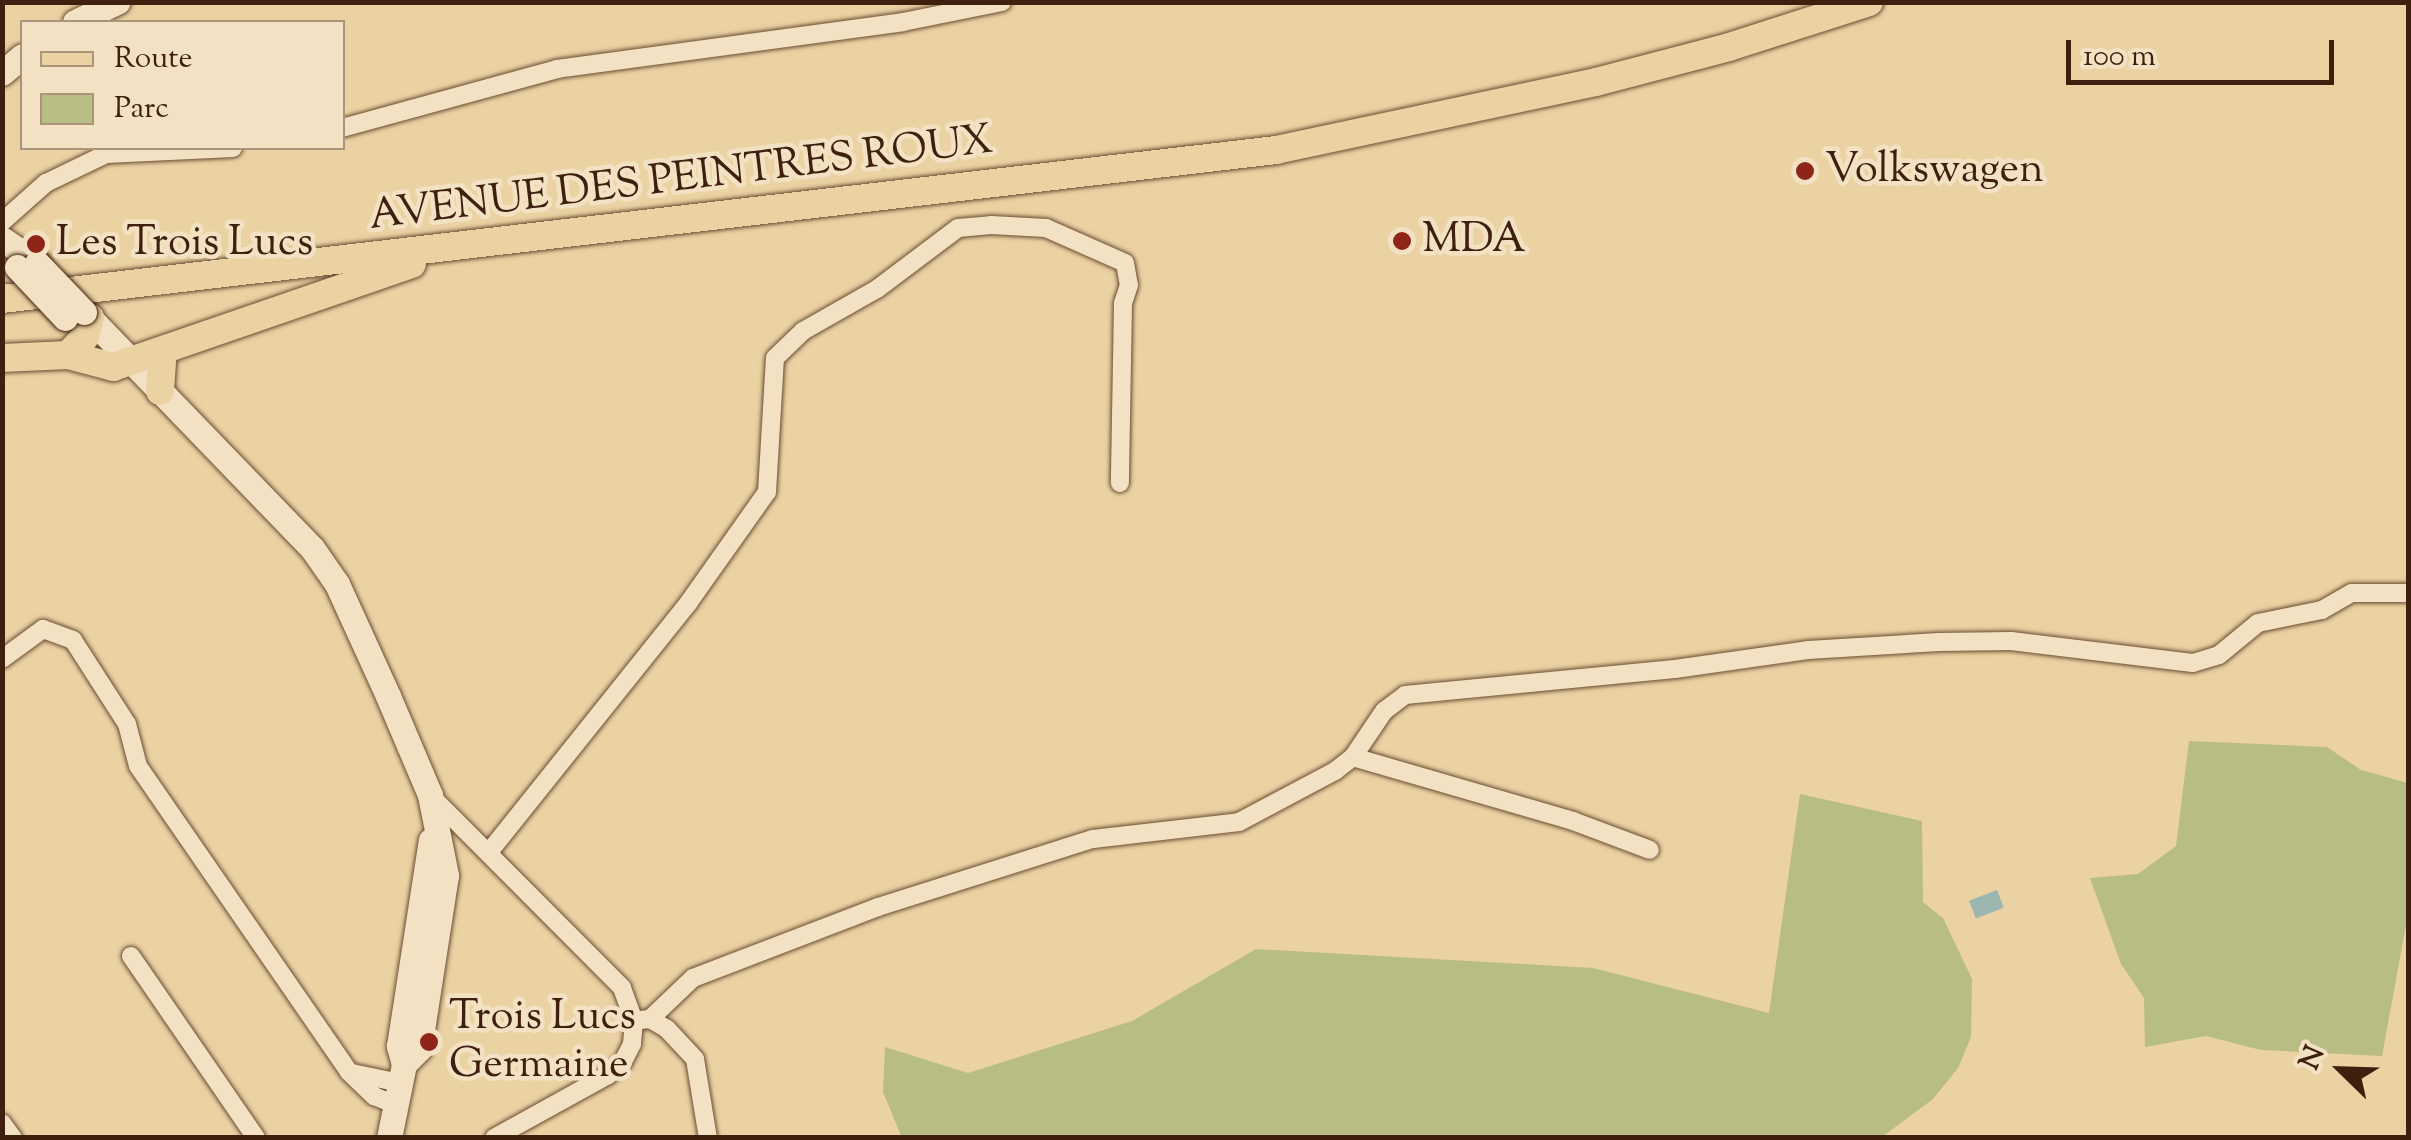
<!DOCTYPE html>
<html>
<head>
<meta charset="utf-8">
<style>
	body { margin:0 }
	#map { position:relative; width:2411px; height:1140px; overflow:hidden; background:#ebd2a3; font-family:"Sorts Mill Goudy",serif }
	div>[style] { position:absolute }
	.green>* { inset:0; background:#b8bc85 }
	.water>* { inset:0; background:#9bb6af; transform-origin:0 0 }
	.roads { filter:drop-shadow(0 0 2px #6a4c32) drop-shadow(0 0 2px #6a4c32) }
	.street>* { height:18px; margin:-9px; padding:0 9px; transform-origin:9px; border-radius:9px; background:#f2e2c3 }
	.secondary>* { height:25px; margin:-12.5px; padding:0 12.5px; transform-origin:12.5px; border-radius:12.5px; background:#f2e2c3 }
	.primary>* { height:28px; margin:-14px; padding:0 14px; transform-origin:14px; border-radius:14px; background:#ebd2a3 }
	.bridges { filter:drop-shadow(0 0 2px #3f1f0d) drop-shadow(0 0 2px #3f1f0d) }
	.secondary-bridge>* { height:25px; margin:-12.5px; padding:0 12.5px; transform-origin:12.5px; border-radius:12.5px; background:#f2e2c3 }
	.dots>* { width:28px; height:28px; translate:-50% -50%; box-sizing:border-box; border:5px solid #f2e2c3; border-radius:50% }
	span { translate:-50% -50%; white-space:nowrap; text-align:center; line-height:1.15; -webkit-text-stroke:9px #f2e2c3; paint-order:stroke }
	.poi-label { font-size:42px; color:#3f1f0d }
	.left { translate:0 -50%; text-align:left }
	.street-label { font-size:42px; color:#3f1f0d }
	.frame { position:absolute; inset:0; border:5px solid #3f1f0d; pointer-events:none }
	.legend { position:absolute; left:20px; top:20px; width:325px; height:130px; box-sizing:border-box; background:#f2e2c3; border:2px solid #aa947a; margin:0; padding:12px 18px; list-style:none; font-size:30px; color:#3f1f0d }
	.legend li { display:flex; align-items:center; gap:20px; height:50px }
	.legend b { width:50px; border:2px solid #aa947a }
	.north { position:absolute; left:2291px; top:1020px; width:100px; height:100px; -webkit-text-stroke:8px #f2e2c3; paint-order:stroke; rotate:293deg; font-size:28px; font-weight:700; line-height:40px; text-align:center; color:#3f1f0d }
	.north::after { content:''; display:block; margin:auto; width:35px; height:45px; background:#3f1f0d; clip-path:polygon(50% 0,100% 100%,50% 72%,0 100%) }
	.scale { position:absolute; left:2066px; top:40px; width:268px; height:45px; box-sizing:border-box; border:5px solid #3f1f0d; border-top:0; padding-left:12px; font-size:30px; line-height:35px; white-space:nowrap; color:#3f1f0d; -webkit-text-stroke:8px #f2e2c3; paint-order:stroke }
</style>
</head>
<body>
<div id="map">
	<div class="green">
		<i style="clip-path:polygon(2189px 741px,2327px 747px,2361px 770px,2408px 783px,2408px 914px,2382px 1056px,2261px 1050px,2206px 1036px,2145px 1047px,2144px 998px,2121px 964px,2090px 878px,2138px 874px,2176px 846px)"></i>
		<i style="clip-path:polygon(1800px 794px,1922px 821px,1923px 902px,1943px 918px,1972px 979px,1971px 1037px,1958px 1068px,1933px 1099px,1882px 1137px,902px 1138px,883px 1092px,885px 1047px,968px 1073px,1132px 1021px,1256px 949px,1593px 968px,1769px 1013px)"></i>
	</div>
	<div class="water">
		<i style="left:1997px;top:890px;width:19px;height:30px;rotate:69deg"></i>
	</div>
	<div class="roads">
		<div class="street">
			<i style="left:342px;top:128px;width:223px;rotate:-15.3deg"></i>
			<i style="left:557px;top:69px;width:349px;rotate:-7.7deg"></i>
			<i style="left:903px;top:22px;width:101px;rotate:-11.4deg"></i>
			<i style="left:2px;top:222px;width:59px;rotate:-41.6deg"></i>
			<i style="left:46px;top:183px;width:67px;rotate:-25.8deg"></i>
			<i style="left:106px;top:154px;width:127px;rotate:-2.7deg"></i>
			<i style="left:2px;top:659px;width:51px;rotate:-36.2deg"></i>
			<i style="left:43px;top:629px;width:32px;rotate:20deg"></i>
			<i style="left:73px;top:640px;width:100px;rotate:57.3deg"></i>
			<i style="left:127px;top:724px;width:43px;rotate:75.3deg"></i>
			<i style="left:138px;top:766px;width:372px;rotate:55.4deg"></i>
			<i style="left:349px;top:1072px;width:35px;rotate:44deg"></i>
			<i style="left:374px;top:1096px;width:24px;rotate:22deg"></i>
			<i style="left:1353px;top:757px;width:229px;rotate:16.2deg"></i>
			<i style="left:1573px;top:821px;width:82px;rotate:20.6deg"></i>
			<i style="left:431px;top:796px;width:271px;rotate:45.1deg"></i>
			<i style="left:622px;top:988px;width:35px;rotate:70deg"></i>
			<i style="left:634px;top:1021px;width:23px;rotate:95deg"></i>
			<i style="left:632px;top:1044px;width:20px;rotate:117deg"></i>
			<i style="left:623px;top:1062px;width:20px;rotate:139deg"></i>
			<i style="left:608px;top:1075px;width:130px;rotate:151.1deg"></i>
			<i style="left:489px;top:852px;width:320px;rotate:-51.3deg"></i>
			<i style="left:689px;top:602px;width:135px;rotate:-54.7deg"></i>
			<i style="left:767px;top:492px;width:134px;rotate:-86.6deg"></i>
			<i style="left:775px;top:358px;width:39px;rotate:-44deg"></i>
			<i style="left:803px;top:331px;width:85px;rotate:-29.6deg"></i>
			<i style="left:877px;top:289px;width:101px;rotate:-37deg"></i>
			<i style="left:958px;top:228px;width:33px;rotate:-5deg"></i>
			<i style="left:991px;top:225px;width:55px;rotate:3.1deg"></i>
			<i style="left:1046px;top:228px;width:86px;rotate:23.9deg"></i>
			<i style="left:1125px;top:263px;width:22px;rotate:80deg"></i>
			<i style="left:1129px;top:285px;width:19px;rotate:108deg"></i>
			<i style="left:1123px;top:303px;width:180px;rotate:91deg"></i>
			<i style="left:131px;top:956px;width:221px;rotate:55.5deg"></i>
			<i style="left:650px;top:1019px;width:59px;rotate:-43.6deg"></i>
			<i style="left:693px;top:978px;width:198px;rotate:-21deg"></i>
			<i style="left:878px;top:907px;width:225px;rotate:-17.6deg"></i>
			<i style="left:1093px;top:839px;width:147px;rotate:-6.6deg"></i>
			<i style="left:1239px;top:822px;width:109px;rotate:-28deg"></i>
			<i style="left:1335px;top:771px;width:23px;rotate:-38deg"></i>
			<i style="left:1353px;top:757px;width:55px;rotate:-56deg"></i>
			<i style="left:1384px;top:711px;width:26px;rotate:-37deg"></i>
			<i style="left:1405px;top:695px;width:271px;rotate:-5.5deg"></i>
			<i style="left:1675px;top:669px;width:134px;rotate:-8.1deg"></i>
			<i style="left:1808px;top:650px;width:131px;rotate:-3.5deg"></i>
			<i style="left:1939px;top:642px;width:72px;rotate:-0.8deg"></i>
			<i style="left:2011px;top:641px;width:183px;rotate:6.9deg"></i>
			<i style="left:2193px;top:663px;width:27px;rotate:-17deg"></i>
			<i style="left:2219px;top:655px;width:50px;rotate:-39.4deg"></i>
			<i style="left:2258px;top:623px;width:65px;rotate:-11.5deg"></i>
			<i style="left:2322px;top:610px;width:34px;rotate:-30deg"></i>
			<i style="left:2352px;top:593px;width:56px"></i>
			<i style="left:640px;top:1020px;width:10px;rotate:-6deg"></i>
			<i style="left:650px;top:1019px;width:20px;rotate:30deg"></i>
			<i style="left:667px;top:1029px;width:41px;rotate:47deg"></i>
			<i style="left:695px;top:1059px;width:80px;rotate:80.7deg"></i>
			<i style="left:352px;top:1073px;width:49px;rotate:11.8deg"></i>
			<i style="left:2px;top:1123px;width:19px;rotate:54deg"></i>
		</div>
		<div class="secondary">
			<i style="left:75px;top:22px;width:47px;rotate:-25.5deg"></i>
			<i style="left:2px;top:73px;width:26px;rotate:-40deg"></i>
			<i style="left:2px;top:239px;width:42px;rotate:34.4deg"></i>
			<i style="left:84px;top:312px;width:328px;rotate:46deg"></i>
			<i style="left:312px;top:548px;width:44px;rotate:55.2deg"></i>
			<i style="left:337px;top:584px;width:123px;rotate:65.5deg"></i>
			<i style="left:388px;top:696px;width:108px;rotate:67deg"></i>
			<i style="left:430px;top:795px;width:82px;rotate:78.7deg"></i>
			<i style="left:446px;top:875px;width:176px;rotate:98.8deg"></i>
			<i style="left:419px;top:1049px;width:21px;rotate:135deg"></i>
			<i style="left:389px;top:1138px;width:76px;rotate:-78.5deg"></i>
			<i style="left:404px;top:1064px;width:19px;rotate:-106deg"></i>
			<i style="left:399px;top:1046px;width:208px;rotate:-81.2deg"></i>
		</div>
		<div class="primary">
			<i style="left:2px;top:299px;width:1283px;rotate:-6.67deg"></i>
			<i style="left:1276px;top:150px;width:327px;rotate:-12deg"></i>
			<i style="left:1596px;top:82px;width:138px;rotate:-14.7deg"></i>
			<i style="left:1729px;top:47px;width:147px;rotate:-17.8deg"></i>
			<i style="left:68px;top:355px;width:25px;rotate:-47deg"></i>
			<i style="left:85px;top:337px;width:20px;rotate:-75deg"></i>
			<i style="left:2px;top:358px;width:66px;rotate:-2.6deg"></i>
			<i style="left:68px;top:355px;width:47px;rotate:14.9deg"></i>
			<i style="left:113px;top:367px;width:316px;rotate:-19deg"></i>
			<i style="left:160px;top:391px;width:39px;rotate:-86deg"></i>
		</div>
	</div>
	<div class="bridges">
		<div class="secondary-bridge">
			<i style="left:37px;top:263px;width:68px;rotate:46.2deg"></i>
			<i style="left:17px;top:267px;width:70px;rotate:46.7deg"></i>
		</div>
	</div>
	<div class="dots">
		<i style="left:1805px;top:171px;background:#8f2418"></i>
		<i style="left:1402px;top:241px;background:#8f2418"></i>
		<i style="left:36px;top:244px;background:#8f2418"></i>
		<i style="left:429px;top:1042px;background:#8f2418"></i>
	</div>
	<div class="poi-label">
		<span class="left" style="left:1825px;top:171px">Volkswagen</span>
		<span class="left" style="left:1422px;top:241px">MDA</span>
		<span class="left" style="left:56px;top:244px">Les Trois Lucs</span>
		<span class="left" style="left:449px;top:1042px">Trois Lucs<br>Germaine</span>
	</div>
	<div class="street-label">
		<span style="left:681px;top:180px;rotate:-7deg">AVENUE DES PEINTRES ROUX</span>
	</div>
	<div class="frame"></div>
	<ul class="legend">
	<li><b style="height:12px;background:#ebd2a3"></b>Route</li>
	<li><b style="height:28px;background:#b8bc85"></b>Parc</li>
	</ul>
	<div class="north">N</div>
	<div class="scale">100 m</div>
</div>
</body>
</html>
